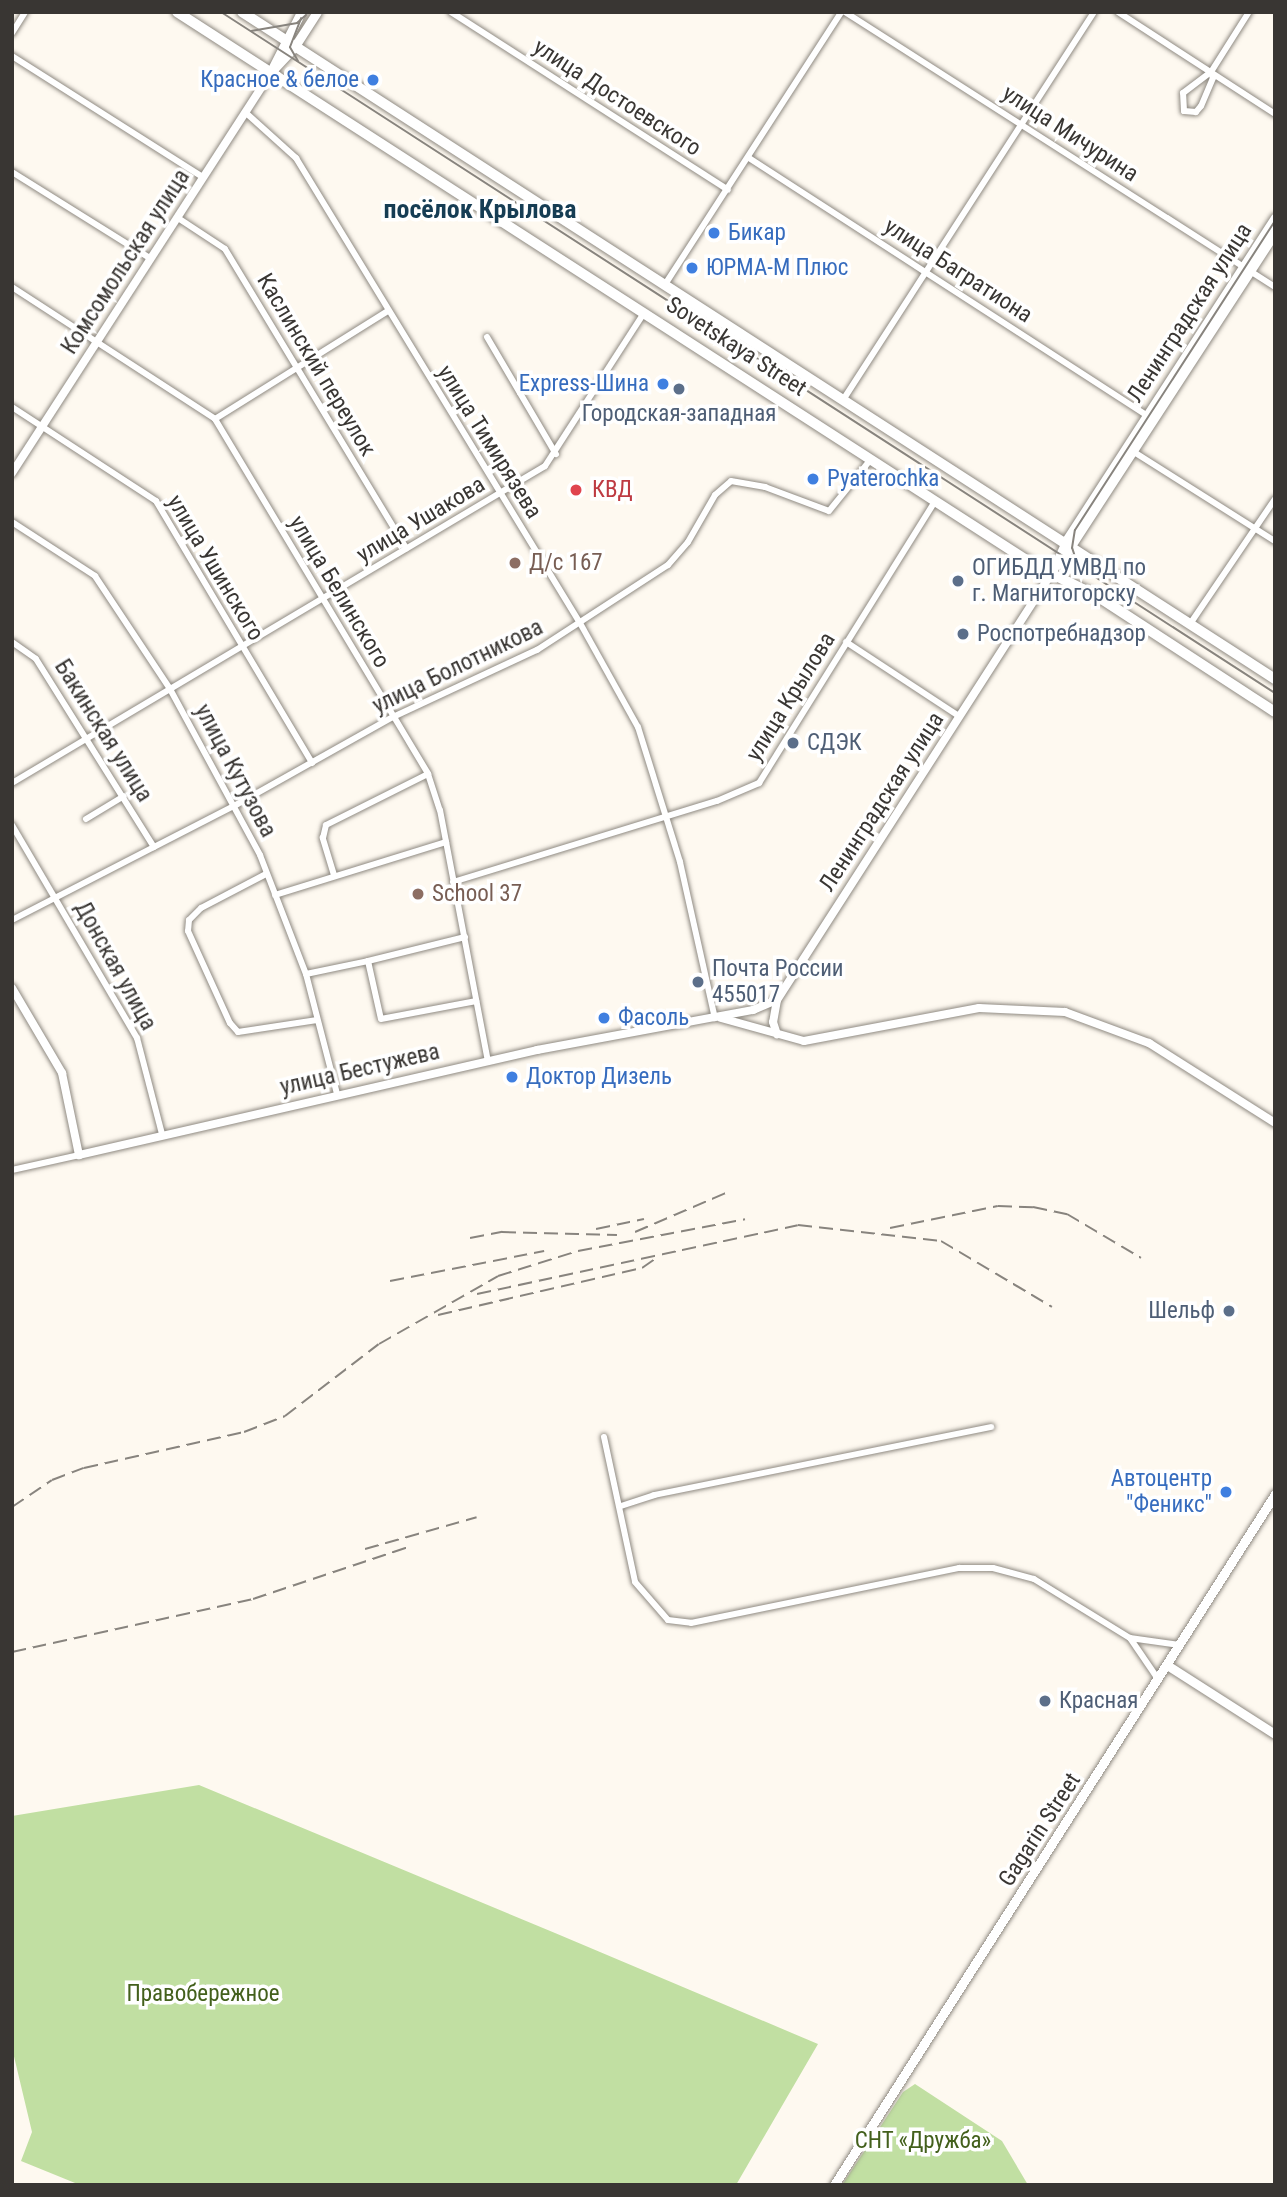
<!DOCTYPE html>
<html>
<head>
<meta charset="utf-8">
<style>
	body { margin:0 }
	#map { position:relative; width:1287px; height:2197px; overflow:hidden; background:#fef9f0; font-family:"Roboto Condensed",sans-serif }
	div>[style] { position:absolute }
	.green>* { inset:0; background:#c1dfa2 }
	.roads { filter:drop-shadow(0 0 2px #8f8a82) drop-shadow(0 0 2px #8f8a82) }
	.minor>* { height:6px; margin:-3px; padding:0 3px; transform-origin:3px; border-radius:3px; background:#fff }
	.tertiary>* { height:8px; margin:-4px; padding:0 4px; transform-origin:4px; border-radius:4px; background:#fff }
	.secondary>* { height:9px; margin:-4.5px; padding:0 4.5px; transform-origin:4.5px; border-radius:4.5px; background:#fff }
	.primary>* { height:10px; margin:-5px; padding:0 5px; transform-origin:5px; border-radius:5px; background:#fff }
	.tram>* { height:2px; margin:-1px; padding:0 1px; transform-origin:1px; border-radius:1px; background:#88847e }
	.rail>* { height:2px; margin-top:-1px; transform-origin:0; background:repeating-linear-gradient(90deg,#88847e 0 14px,transparent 0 21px) }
	.dots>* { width:19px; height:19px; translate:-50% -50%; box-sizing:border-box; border:4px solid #fff; border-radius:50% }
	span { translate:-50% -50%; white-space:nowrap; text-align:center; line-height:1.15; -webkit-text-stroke:7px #fff; paint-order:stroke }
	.shop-label { font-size:23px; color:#366cbe }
	.right { translate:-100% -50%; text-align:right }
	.left { translate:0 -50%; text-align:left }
	.street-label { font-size:23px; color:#393633 }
	.service-label { font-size:23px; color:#4e5e75 }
	.health-label { font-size:23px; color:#be3a42 }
	.education-label { font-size:23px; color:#785e54 }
	.park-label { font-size:23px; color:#43601c }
	.quarter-label { font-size:26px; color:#163d54; font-weight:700 }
	.frame { position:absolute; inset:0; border:14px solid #393633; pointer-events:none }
</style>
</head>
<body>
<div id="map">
	<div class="green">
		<i style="clip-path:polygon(199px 1785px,555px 1933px,818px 2044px,736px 2185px,80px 2185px,21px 2161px,32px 2132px,12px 2048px,12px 1816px)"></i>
		<i style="clip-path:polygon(915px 2084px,1002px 2141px,1028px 2185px,842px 2185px,903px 2092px)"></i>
	</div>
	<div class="roads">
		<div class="minor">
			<i style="left:451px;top:12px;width:329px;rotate:32.7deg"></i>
			<i style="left:845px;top:12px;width:510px;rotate:32.6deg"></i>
			<i style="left:1118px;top:12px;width:187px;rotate:33deg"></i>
			<i style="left:12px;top:33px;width:25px;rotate:-58deg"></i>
			<i style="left:12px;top:56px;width:226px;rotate:32.4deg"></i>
			<i style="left:1211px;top:72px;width:6px;rotate:72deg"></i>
			<i style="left:1213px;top:78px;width:30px;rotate:113deg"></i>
			<i style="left:1201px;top:106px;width:8px;rotate:130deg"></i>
			<i style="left:1196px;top:112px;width:12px;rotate:-175deg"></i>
			<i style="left:1184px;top:111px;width:18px;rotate:-93deg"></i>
			<i style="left:1183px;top:93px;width:35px;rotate:-37deg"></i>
			<i style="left:1211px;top:72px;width:71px;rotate:-57.7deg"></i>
			<i style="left:245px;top:112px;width:69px;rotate:42deg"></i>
			<i style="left:296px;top:158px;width:545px;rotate:58.59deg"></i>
			<i style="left:580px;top:623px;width:119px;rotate:60.9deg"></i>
			<i style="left:638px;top:727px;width:141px;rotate:72.7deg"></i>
			<i style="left:680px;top:862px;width:160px;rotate:77.4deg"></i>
			<i style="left:749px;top:158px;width:474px;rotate:32.9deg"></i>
			<i style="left:12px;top:172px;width:164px;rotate:32deg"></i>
			<i style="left:178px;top:218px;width:56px;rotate:33.4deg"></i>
			<i style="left:225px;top:249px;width:350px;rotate:58.8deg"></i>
			<i style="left:664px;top:286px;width:326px;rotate:-57.1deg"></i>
			<i style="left:12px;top:287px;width:242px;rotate:33deg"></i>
			<i style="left:215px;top:419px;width:414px;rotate:59deg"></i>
			<i style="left:428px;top:774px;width:38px;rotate:72deg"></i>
			<i style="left:440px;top:810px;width:256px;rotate:79.2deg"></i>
			<i style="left:487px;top:337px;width:136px;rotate:59.5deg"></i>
			<i style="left:843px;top:400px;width:462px;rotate:-57.1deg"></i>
			<i style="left:12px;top:407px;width:172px;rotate:33.1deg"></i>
			<i style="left:156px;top:501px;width:305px;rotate:59.2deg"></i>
			<i style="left:215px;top:419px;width:204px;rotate:-32deg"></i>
			<i style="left:1134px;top:452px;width:167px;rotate:32.3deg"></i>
			<i style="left:12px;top:522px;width:99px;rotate:33deg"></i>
			<i style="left:95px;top:576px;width:136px;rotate:56.4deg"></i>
			<i style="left:170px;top:689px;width:189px;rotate:61.5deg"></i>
			<i style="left:260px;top:855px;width:128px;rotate:68.9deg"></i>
			<i style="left:306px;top:974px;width:124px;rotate:75.5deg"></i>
			<i style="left:1190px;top:624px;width:151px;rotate:-55.8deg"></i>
			<i style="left:12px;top:642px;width:29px;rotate:35deg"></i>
			<i style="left:36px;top:659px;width:222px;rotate:57.9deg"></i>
			<i style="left:846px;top:642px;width:136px;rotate:33.3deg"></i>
			<i style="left:12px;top:783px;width:620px;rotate:-30.74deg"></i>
			<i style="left:545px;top:466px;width:182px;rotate:-57.1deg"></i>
			<i style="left:86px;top:819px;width:44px;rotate:-31.2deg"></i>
			<i style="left:12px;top:825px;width:247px;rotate:59.6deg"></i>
			<i style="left:137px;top:1038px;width:99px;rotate:75.4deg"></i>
			<i style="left:266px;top:874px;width:73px;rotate:152.4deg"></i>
			<i style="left:201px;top:908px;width:17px;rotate:135deg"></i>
			<i style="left:189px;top:920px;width:11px;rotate:95deg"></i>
			<i style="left:188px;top:931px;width:101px;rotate:65.5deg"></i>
			<i style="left:230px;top:1023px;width:12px;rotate:48deg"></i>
			<i style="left:238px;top:1032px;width:80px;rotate:-8.6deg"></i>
			<i style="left:334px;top:875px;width:39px;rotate:-107deg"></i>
			<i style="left:323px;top:838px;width:13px;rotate:-77deg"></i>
			<i style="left:326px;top:825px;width:114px;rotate:-26.6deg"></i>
			<i style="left:453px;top:882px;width:276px;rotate:-17.1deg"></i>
			<i style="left:717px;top:801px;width:46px;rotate:-23.2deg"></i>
			<i style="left:759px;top:783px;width:332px;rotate:-58deg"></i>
			<i style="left:275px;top:895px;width:179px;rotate:-17.2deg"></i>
			<i style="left:12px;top:920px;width:252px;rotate:-27.2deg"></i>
			<i style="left:236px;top:805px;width:180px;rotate:-29.3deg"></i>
			<i style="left:393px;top:717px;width:159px;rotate:-25deg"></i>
			<i style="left:537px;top:650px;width:156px;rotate:-33deg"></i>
			<i style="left:668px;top:565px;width:30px;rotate:-49deg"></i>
			<i style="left:688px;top:542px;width:54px;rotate:-60.1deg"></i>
			<i style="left:715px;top:495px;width:21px;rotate:-41deg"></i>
			<i style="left:731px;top:481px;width:35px;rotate:10deg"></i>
			<i style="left:765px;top:487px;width:68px;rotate:20.6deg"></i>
			<i style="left:829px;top:511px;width:67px;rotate:-51.1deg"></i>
			<i style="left:368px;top:961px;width:100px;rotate:-13.9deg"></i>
			<i style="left:306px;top:974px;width:63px;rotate:-11.8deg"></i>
			<i style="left:368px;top:961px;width:59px;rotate:77.4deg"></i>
			<i style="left:381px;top:1019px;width:97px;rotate:-10.7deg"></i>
			<i style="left:12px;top:1170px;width:69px;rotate:-12.6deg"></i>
			<i style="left:604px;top:1437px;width:148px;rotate:77.9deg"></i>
			<i style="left:635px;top:1582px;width:50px;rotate:49deg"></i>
			<i style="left:668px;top:1620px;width:23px;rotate:7deg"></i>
			<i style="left:691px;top:1623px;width:274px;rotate:-11.6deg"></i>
			<i style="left:959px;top:1568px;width:34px"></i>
			<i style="left:993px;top:1568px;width:42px;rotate:15deg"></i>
			<i style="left:1034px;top:1579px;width:113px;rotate:31.6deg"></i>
			<i style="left:1130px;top:1638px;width:50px;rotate:55.7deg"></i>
			<i style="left:621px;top:1506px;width:35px;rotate:-18deg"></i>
			<i style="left:654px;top:1495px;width:344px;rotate:-11.4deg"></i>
			<i style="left:1130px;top:1638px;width:50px;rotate:8deg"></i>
		</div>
		<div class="tertiary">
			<i style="left:12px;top:473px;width:477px;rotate:-57.1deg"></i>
			<i style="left:12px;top:988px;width:99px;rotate:59.5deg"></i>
			<i style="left:62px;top:1073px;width:84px;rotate:78.3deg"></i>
			<i style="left:79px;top:1155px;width:470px;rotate:-12.9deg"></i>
			<i style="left:537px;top:1050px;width:220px;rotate:-10.5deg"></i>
			<i style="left:753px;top:1010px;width:26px;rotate:-23deg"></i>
			<i style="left:777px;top:1000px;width:507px;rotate:-57.25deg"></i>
			<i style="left:777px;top:1000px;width:22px;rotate:100deg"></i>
			<i style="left:773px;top:1022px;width:13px;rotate:72deg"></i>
			<i style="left:721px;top:1018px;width:86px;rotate:15.5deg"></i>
			<i style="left:804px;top:1041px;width:178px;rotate:-10.7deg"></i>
			<i style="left:979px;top:1008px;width:86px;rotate:2.7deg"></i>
			<i style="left:1065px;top:1012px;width:90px;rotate:20.3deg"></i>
			<i style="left:1149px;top:1043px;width:149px;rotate:32.4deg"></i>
		</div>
		<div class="secondary">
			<i style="left:273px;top:67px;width:62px;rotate:-63deg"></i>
			<i style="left:271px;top:72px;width:35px;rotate:-47deg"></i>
			<i style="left:295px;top:46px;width:40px;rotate:-57.1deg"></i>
			<i style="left:1059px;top:564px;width:395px;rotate:-56.9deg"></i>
			<i style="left:1051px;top:574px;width:38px;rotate:-65deg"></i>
			<i style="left:1067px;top:539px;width:383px;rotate:-57.1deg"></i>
			<i style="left:1167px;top:1665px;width:128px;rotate:32.6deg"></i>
			<i style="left:834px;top:2185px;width:820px;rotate:-57.45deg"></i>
		</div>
		<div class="primary">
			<i style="left:177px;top:12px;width:1020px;rotate:32.83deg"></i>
			<i style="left:1034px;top:565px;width:70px;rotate:26.2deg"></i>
			<i style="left:1097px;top:596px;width:212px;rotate:33.1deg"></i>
			<i style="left:242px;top:12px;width:1230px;rotate:32.85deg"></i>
		</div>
	</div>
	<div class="tram">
		<i style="left:221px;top:12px;width:1255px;rotate:32.87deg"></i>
		<i style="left:251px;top:31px;width:47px;rotate:-9.9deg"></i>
		<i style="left:297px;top:23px;width:12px;rotate:-42deg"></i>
		<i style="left:298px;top:61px;width:16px;rotate:-120deg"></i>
		<i style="left:290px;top:47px;width:31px;rotate:-69deg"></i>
		<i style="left:1078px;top:566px;width:19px;rotate:-108deg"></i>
		<i style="left:1072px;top:548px;width:18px;rotate:-81deg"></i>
		<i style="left:1075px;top:530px;width:368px;rotate:-57.1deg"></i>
	</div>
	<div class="rail">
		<i style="left:890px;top:1228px;width:110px;rotate:-11.5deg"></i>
		<i style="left:998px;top:1206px;width:35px;rotate:2deg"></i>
		<i style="left:1033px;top:1207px;width:35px;rotate:12deg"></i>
		<i style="left:1067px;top:1214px;width:86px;rotate:30.7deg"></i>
		<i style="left:596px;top:1229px;width:49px;rotate:-11.8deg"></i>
		<i style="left:635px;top:1232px;width:101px;rotate:-23.3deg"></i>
		<i style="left:470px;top:1238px;width:33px;rotate:-11deg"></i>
		<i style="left:502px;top:1232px;width:115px;rotate:1.5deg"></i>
		<i style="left:390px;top:1281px;width:157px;rotate:-11deg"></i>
		<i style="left:477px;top:1294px;width:328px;rotate:-12.1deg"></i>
		<i style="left:798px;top:1225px;width:144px;rotate:6.4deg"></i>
		<i style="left:941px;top:1241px;width:129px;rotate:30.7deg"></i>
		<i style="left:438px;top:1315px;width:209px;rotate:-13deg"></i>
		<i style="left:642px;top:1268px;width:21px;rotate:-35deg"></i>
		<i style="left:12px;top:1507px;width:48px;rotate:-34deg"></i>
		<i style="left:52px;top:1480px;width:34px;rotate:-21deg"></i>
		<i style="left:84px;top:1468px;width:164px;rotate:-12.7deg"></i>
		<i style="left:244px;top:1432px;width:44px;rotate:-21.3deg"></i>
		<i style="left:285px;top:1416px;width:118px;rotate:-37.5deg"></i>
		<i style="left:379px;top:1344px;width:137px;rotate:-29.7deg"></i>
		<i style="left:498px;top:1276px;width:84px;rotate:-17.4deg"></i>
		<i style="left:578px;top:1251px;width:170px;rotate:-10.8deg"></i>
		<i style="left:365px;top:1549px;width:116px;rotate:-15.9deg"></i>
		<i style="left:12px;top:1652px;width:247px;rotate:-12.4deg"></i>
		<i style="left:253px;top:1599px;width:167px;rotate:-18.5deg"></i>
	</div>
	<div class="dots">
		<i style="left:373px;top:80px;background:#3f7fe0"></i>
		<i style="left:714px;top:233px;background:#3f7fe0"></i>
		<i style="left:692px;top:268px;background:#3f7fe0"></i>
		<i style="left:663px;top:384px;background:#3f7fe0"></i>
		<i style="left:679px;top:389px;background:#5c6f8a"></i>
		<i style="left:813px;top:479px;background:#3f7fe0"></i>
		<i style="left:576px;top:490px;background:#e0444e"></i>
		<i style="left:515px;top:563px;background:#8d6e63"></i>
		<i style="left:958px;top:581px;background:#5c6f8a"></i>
		<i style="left:963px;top:634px;background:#5c6f8a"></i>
		<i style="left:793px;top:743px;background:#5c6f8a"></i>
		<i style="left:418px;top:894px;background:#8d6e63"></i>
		<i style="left:698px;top:982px;background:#5c6f8a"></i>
		<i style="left:604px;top:1018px;background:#3f7fe0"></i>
		<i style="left:512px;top:1077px;background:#3f7fe0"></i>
		<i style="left:1229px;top:1311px;background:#5c6f8a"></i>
		<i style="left:1226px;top:1492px;background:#3f7fe0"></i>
		<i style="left:1045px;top:1701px;background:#5c6f8a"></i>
	</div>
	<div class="shop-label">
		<span class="right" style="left:359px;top:80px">Красное &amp; белое</span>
		<span class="left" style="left:728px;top:233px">Бикар</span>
		<span class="left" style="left:706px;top:268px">ЮРМА-М Плюс</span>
		<span class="right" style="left:649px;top:384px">Express-Шина</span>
		<span class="left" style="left:827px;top:479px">Pyaterochka</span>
		<span class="left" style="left:618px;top:1018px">Фасоль</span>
		<span class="left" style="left:526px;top:1077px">Доктор Дизель</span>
		<span class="right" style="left:1212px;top:1492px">Автоцентр<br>"Феникс"</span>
	</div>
	<div class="street-label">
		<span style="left:617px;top:98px;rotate:33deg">улица Достоевского</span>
		<span style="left:1070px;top:134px;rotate:33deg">улица Мичурина</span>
		<span style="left:126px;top:262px;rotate:-57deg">Комсомольская улица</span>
		<span style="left:958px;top:271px;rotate:33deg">улица Багратиона</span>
		<span style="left:1190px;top:313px;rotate:-57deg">Ленинградская улица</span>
		<span style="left:736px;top:347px;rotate:33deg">Sovetskaya Street</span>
		<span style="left:316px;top:365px;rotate:59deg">Каслинский переулок</span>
		<span style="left:489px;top:442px;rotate:58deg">улица Тимирязева</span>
		<span style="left:421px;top:520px;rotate:-31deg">улица Ушакова</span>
		<span style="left:215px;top:568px;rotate:59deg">улица Ушинского</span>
		<span style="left:339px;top:592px;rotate:59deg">улица Белинского</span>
		<span style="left:458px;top:667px;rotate:-26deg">улица Болотникова</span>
		<span style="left:791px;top:697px;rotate:-58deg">улица Крылова</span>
		<span style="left:103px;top:731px;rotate:58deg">Бакинская улица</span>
		<span style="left:235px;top:771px;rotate:62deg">улица Кутузова</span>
		<span style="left:882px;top:802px;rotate:-57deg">Ленинградская улица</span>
		<span style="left:115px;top:966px;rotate:61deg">Донская улица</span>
		<span style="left:360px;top:1070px;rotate:-13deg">улица Бестужева</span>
		<span style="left:1040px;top:1830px;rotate:-57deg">Gagarin Street</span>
	</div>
	<div class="service-label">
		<span style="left:679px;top:414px">Городская-западная</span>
		<span class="left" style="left:972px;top:581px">ОГИБДД УМВД по<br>г. Магнитогорску</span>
		<span class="left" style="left:977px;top:634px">Роспотребнадзор</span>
		<span class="left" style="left:807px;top:743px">СДЭК</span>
		<span class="left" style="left:712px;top:982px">Почта России<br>455017</span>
		<span class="right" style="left:1215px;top:1311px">Шельф</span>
		<span class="left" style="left:1059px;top:1701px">Красная</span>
	</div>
	<div class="health-label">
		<span class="left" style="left:592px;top:490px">КВД</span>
	</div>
	<div class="education-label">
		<span class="left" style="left:529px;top:563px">Д/с 167</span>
		<span class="left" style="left:432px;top:894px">School 37</span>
	</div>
	<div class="park-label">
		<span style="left:203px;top:1994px">Правобережное</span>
		<span style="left:923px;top:2141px">СНТ «Дружба»</span>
	</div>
	<div class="quarter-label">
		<span style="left:480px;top:210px">посёлок Крылова</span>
	</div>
	<div class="frame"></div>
</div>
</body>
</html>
